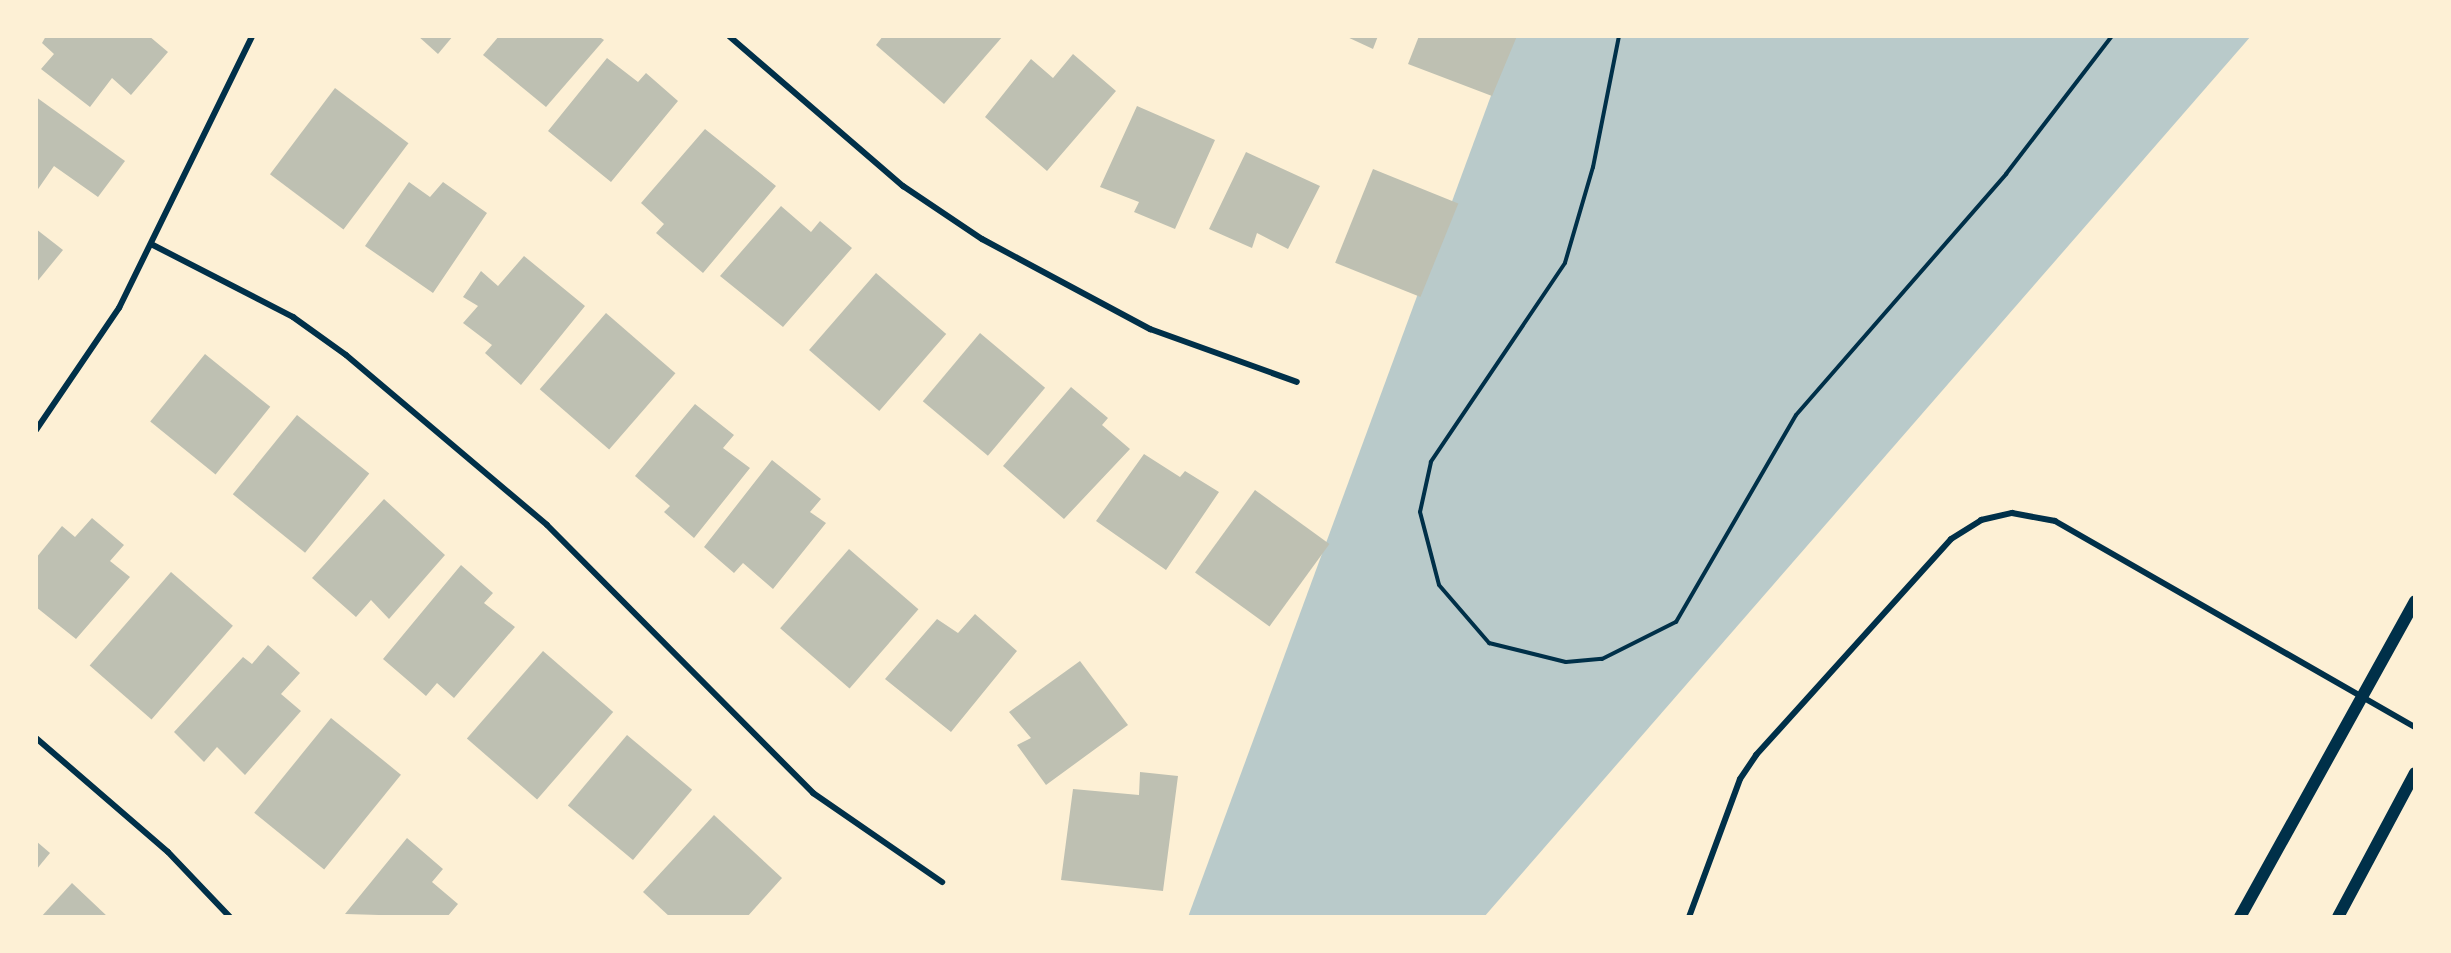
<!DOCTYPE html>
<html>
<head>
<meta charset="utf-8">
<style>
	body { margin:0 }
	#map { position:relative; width:2451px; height:953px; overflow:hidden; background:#fdf0d5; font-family:Jost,sans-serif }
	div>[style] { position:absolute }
	.green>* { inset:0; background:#b9caca }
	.building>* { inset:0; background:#bec0b2; transform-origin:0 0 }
	.path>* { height:4px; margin:-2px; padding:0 2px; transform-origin:2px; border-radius:2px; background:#003049 }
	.minor>* { height:6px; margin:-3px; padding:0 3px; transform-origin:3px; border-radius:3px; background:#003049 }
	.secondary>* { height:12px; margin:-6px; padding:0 6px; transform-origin:6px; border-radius:6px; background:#003049 }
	span { translate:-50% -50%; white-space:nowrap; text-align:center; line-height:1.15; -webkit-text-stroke:6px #fdf0d5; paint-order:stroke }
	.frame { position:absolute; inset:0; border:38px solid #fdf0d5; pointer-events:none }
</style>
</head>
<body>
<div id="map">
	<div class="green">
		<i style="clip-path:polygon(1513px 36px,2251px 36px,1484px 917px,1188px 917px)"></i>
	</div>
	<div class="building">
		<i style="clip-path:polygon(46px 36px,149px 36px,168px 52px,131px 95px,112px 78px,90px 107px,41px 69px,54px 54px,42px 43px)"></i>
		<i style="clip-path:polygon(418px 36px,453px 36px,438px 54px)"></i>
		<i style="clip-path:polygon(499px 36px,598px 36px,604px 40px,546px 107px,483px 55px)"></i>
		<i style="clip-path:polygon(883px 36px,1003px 36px,944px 104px,876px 45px)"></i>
		<i style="clip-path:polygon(1345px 36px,1378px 36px,1373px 49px)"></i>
		<i style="clip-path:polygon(1419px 36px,1517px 36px,1492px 96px,1408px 64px)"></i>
		<i style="clip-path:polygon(1073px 54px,1116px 91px,1047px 171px,985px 117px,1031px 59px,1053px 78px)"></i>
		<i style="clip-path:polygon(607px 58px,638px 82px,646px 73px,678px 101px,611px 182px,548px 131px)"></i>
		<i style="left:335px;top:88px;width:92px;height:108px;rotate:37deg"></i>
		<i style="clip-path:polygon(36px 97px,125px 161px,98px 197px,54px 166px,36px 192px)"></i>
		<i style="clip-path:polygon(1137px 106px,1215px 140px,1175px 229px,1134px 212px,1139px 202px,1100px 187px)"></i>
		<i style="clip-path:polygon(705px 129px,776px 186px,703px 273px,656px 233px,664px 224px,641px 203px)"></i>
		<i style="clip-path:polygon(1246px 152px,1320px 186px,1288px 249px,1257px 233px,1252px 248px,1209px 229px)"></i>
		<i style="left:1373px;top:169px;width:92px;height:101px;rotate:22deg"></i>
		<i style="clip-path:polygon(409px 182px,430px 197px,443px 182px,487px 213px,433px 293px,365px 246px)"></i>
		<i style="clip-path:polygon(781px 206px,811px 232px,820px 221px,852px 248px,783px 327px,720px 276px)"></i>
		<i style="clip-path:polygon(36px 229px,63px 250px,36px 283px)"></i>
		<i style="clip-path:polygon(524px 256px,585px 306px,521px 385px,485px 353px,492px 345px,463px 323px,478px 306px,463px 297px,481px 271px,498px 286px)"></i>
		<i style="left:876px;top:273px;width:93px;height:102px;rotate:41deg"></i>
		<i style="left:606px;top:313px;width:92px;height:101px;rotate:41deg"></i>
		<i style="left:980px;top:333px;width:85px;height:89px;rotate:40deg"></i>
		<i style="left:205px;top:354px;width:84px;height:87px;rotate:39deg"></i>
		<i style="clip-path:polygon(1071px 387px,1108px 418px,1102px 425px,1130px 449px,1064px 519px,1003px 466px)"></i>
		<i style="clip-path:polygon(695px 404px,734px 435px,723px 448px,750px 468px,694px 538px,664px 512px,670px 506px,635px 476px)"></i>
		<i style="left:297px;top:415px;width:93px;height:102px;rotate:39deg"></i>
		<i style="clip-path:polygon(1144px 454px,1180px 477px,1185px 471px,1219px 492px,1166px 570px,1096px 521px)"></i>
		<i style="clip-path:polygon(772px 460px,821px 499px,810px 512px,826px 523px,773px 589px,743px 563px,734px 573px,704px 547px)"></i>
		<i style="left:1255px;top:490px;width:92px;height:102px;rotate:36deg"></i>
		<i style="clip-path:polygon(384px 499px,445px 555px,389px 619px,371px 600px,356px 617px,312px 578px)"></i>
		<i style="clip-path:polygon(92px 518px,124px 545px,110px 561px,130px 577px,76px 639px,36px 607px,36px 558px,62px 526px,75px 537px)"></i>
		<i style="left:849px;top:549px;width:92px;height:105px;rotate:41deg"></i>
		<i style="clip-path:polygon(461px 565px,493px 593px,484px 603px,515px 627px,454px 698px,437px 683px,426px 696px,383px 659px)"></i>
		<i style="left:171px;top:572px;width:82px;height:124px;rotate:41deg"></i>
		<i style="clip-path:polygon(975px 614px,1017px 651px,951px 732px,885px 679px,937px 619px,958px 633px)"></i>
		<i style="clip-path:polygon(268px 645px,300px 673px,281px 694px,301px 711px,245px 775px,217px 747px,204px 762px,174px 732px,243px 657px,252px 664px)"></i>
		<i style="left:543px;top:651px;width:93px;height:116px;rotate:41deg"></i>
		<i style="clip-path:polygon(1080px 661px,1128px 725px,1046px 785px,1017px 745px,1031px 738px,1009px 712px)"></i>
		<i style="left:331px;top:718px;width:90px;height:122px;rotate:39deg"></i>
		<i style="left:627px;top:735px;width:85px;height:92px;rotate:40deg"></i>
		<i style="clip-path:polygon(1140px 772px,1178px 776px,1163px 891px,1061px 880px,1073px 789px,1139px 795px)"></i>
		<i style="clip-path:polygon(714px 815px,782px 878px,747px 917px,670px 917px,643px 892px)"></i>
		<i style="clip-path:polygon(407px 838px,443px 869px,432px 882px,458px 904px,447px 917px,345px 914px)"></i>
		<i style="clip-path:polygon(36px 841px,50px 853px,36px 870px)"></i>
		<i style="clip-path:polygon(72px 883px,108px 917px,41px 917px)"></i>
	</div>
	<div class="path">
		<i style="left:1619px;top:36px;width:134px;rotate:101.2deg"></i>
		<i style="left:1593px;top:167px;width:100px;rotate:106.3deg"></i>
		<i style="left:1565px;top:263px;width:240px;rotate:124deg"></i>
		<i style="left:1431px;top:462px;width:51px;rotate:102.4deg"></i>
		<i style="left:1420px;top:512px;width:75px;rotate:75.4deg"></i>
		<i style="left:1439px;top:585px;width:77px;rotate:49.2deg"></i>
		<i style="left:1489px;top:643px;width:79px;rotate:13.9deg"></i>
		<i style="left:1566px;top:662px;width:36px;rotate:-5deg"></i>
		<i style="left:1602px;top:659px;width:83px;rotate:-26.6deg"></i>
		<i style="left:1676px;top:622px;width:239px;rotate:-59.9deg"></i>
		<i style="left:1796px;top:415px;width:320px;rotate:-48.9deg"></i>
		<i style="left:2006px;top:174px;width:174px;rotate:-52.5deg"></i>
	</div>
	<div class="minor">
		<i style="left:729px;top:36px;width:230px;rotate:40.8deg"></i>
		<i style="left:903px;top:186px;width:95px;rotate:33.9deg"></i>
		<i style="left:982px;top:239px;width:191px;rotate:28.2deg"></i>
		<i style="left:1150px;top:329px;width:156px;rotate:19.8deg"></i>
		<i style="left:151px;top:244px;width:160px;rotate:27.2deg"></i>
		<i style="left:293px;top:317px;width:65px;rotate:35.6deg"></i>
		<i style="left:346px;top:355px;width:263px;rotate:40.2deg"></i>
		<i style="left:547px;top:525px;width:378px;rotate:45.2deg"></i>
		<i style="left:813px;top:793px;width:157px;rotate:34.6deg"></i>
		<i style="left:36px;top:430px;width:148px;rotate:-55.8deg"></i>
		<i style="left:119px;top:308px;width:303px;rotate:-63.9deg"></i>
		<i style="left:36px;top:738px;width:174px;rotate:40.8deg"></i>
		<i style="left:168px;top:852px;width:90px;rotate:46.4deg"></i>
		<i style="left:1689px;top:917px;width:147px;rotate:-69.7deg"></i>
		<i style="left:1740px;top:779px;width:29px;rotate:-56deg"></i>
		<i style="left:1756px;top:755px;width:291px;rotate:-47.9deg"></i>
		<i style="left:1951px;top:539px;width:36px;rotate:-32deg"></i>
		<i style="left:1981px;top:520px;width:32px;rotate:-13deg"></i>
		<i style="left:2012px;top:513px;width:44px;rotate:10.5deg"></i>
		<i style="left:2055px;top:521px;width:415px;rotate:29.8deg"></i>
	</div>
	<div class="secondary">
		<i style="left:2240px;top:917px;width:361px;rotate:-61deg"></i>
		<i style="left:2338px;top:917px;width:163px;rotate:-61.9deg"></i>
	</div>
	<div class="frame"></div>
</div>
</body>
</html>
